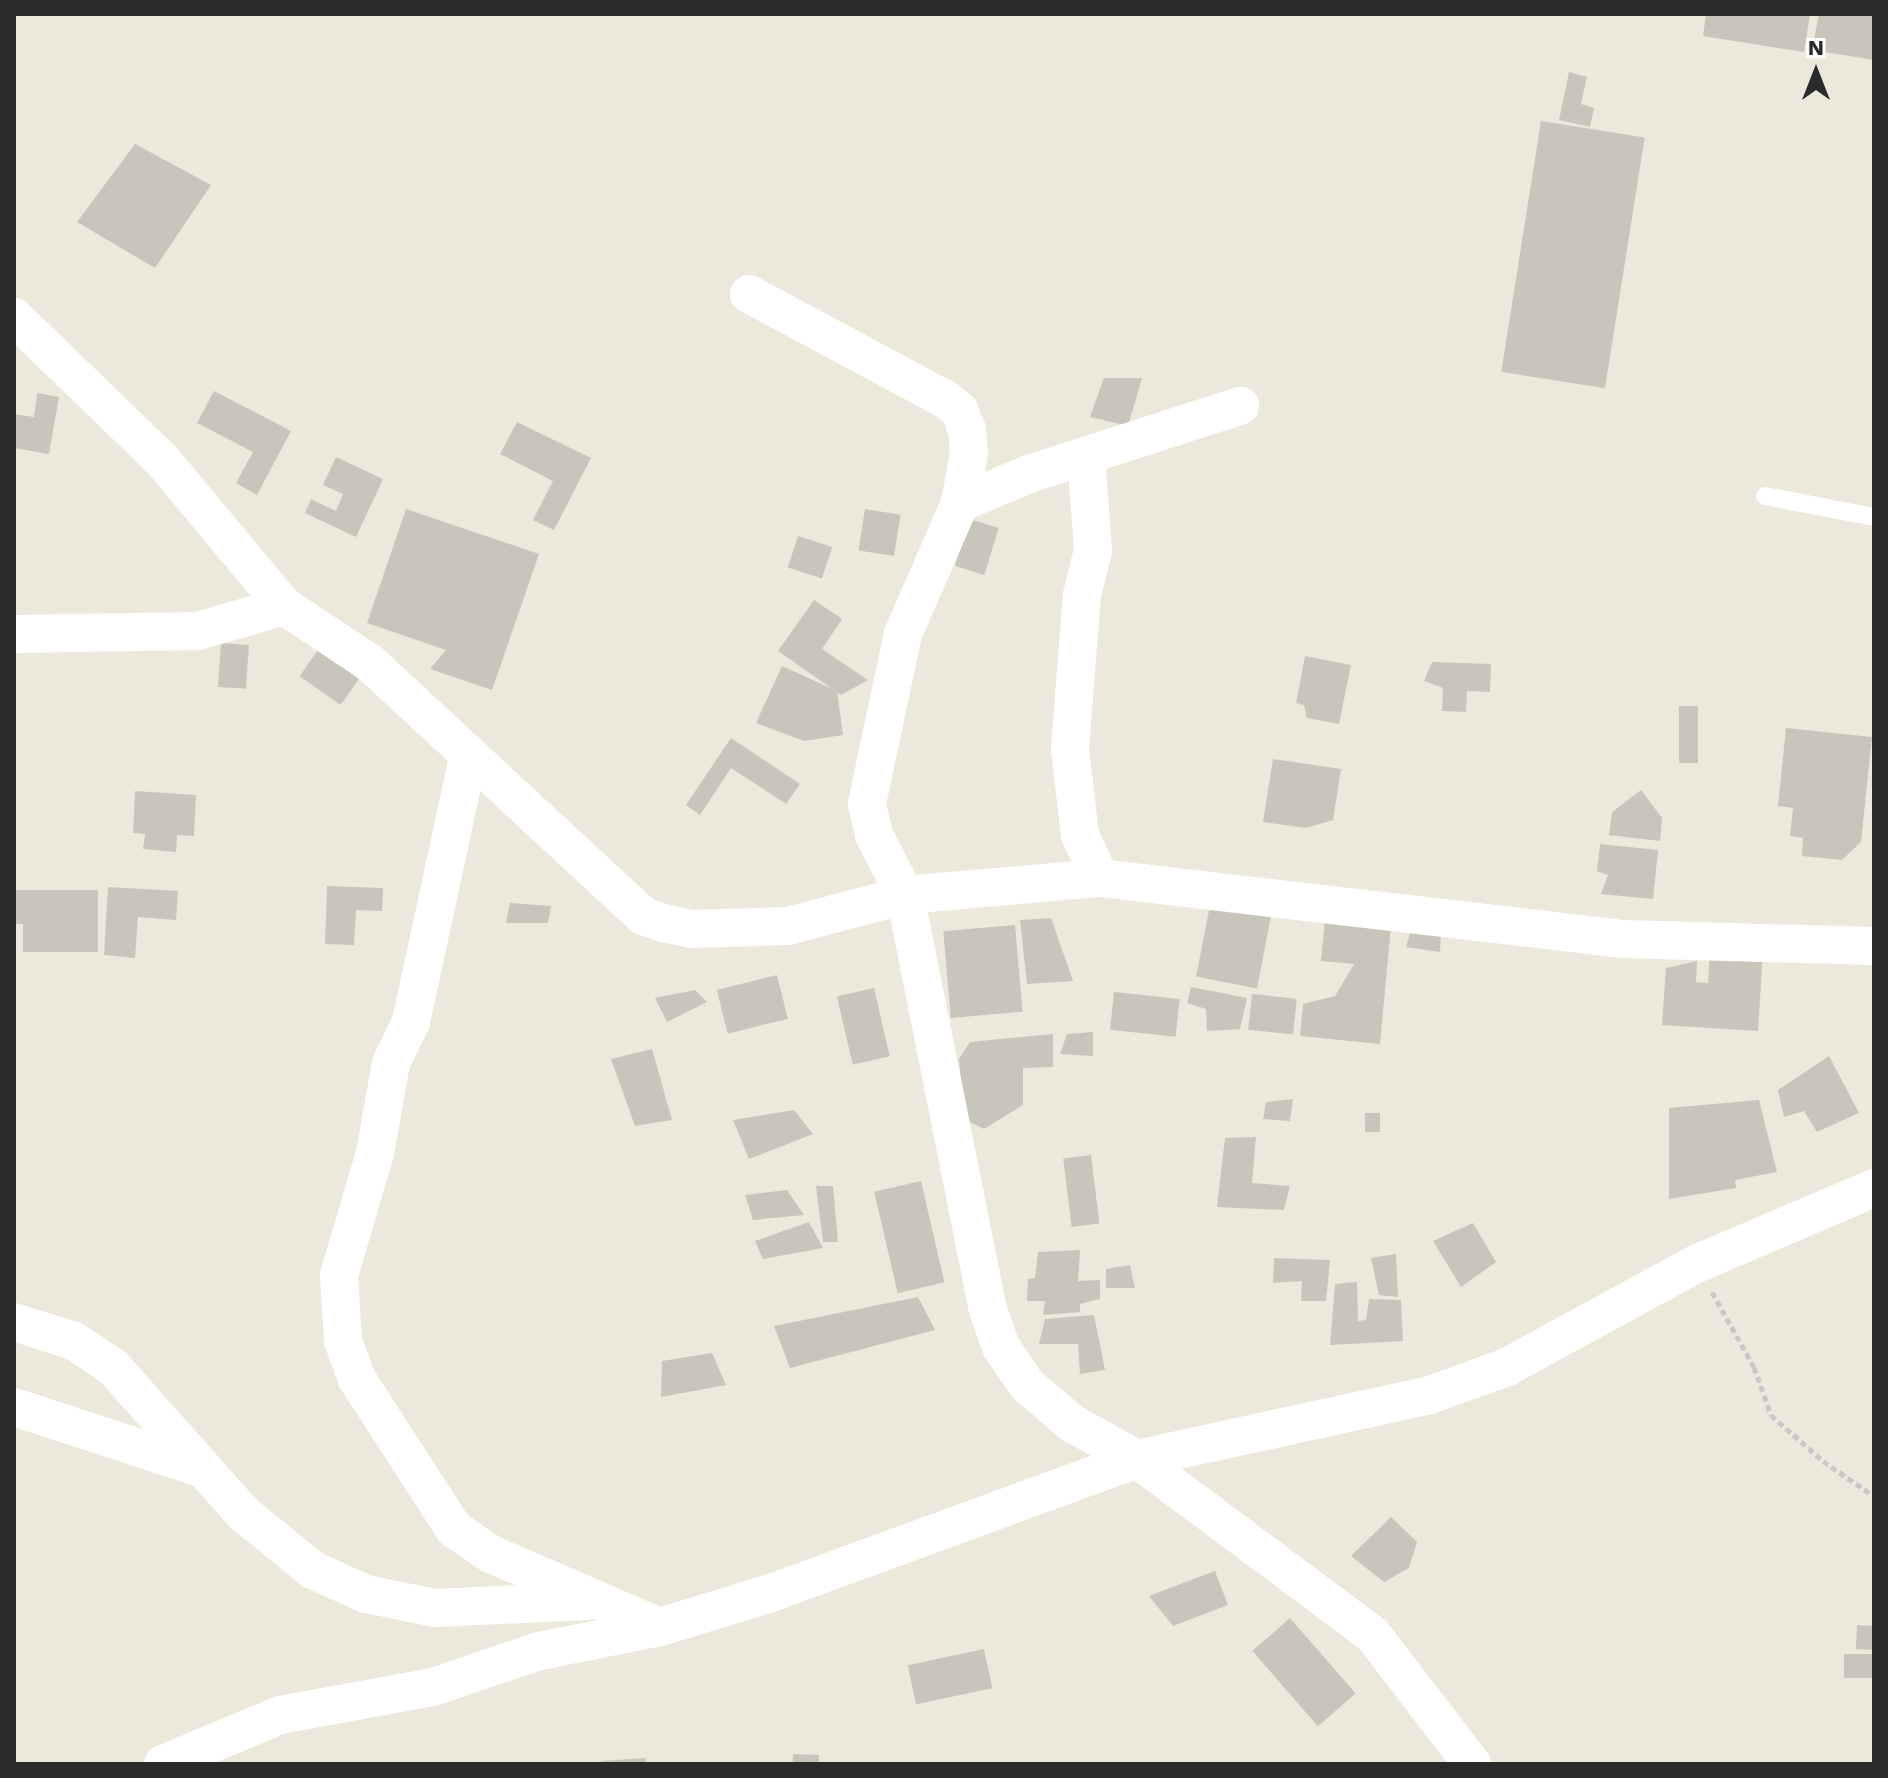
<!DOCTYPE html>
<html>
<head>
<meta charset="utf-8">
<style>
	body { margin:0 }
	#map { position:relative; width:1888px; height:1778px; overflow:hidden; background:#ede8dc; font-family:"Work Sans",sans-serif }
	div>[style] { position:absolute }
	.building>* { inset:0; background:#c8c5bb; transform-origin:0 0 }
	.path>* { height:5px; margin-top:-2.5px; transform-origin:0; background:repeating-linear-gradient(90deg,#c8c8c8 0 6px,transparent 0 10px) }
	.lane>* { height:18px; margin:-9px; padding:0 9px; transform-origin:9px; border-radius:9px; background:#fff }
	.street>* { height:38px; margin:-19px; padding:0 19px; transform-origin:19px; border-radius:19px; background:#fff }
	span { translate:-50% -50%; white-space:nowrap; text-align:center; line-height:1.15; -webkit-text-stroke:7px #fff; paint-order:stroke }
	.frame { position:absolute; inset:0; border:16px solid #2a2a2a; pointer-events:none }
	.north { position:absolute; left:1776px; top:32px; width:80px; height:80px; -webkit-text-stroke:6px #fff; paint-order:stroke; rotate:0deg; font-size:22px; font-weight:700; line-height:32px; text-align:center; color:#2a2a2a }
	.north::after { content:''; display:block; margin:auto; width:28px; height:36px; background:#2a2a2a; clip-path:polygon(50% 0,100% 100%,50% 72%,0 100%) }
</style>
</head>
<body>
<div id="map">
	<div class="building">
		<i style="clip-path:polygon(1706px 14px,1810px 14px,1804px 52px,1703px 36px)"></i>
		<i style="clip-path:polygon(1819px 14px,1874px 14px,1874px 60px,1812px 50px)"></i>
		<i style="clip-path:polygon(1569px 72px,1587px 77px,1581px 104px,1594px 108px,1590px 127px,1559px 120px)"></i>
		<i style="left:1541px;top:121px;width:105px;height:254px;rotate:9deg"></i>
		<i style="clip-path:polygon(135px 144px,211px 185px,155px 268px,77px 222px)"></i>
		<i style="clip-path:polygon(1104px 378px,1142px 378px,1128px 426px,1090px 417px)"></i>
		<i style="clip-path:polygon(214px 391px,291px 431px,257px 495px,236px 483px,253px 452px,197px 423px)"></i>
		<i style="clip-path:polygon(37px 393px,59px 397px,49px 454px,14px 448px,14px 414px,34px 417px)"></i>
		<i style="clip-path:polygon(517px 422px,591px 458px,554px 530px,533px 520px,553px 481px,500px 454px)"></i>
		<i style="clip-path:polygon(336px 457px,383px 479px,356px 537px,305px 513px,311px 499px,336px 511px,343px 494px,323px 485px)"></i>
		<i style="clip-path:polygon(406px 509px,539px 554px,492px 690px,430px 669px,446px 650px,367px 623px)"></i>
		<i style="left:865px;top:509px;width:36px;height:42px;rotate:9deg"></i>
		<i style="left:969px;top:519px;width:31px;height:49px;rotate:17deg"></i>
		<i style="left:798px;top:536px;width:36px;height:33px;rotate:18deg"></i>
		<i style="clip-path:polygon(814px 600px,842px 619px,822px 649px,868px 680px,841px 695px,778px 651px)"></i>
		<i style="left:221px;top:643px;width:28px;height:44px;rotate:4deg"></i>
		<i style="left:318px;top:650px;width:50px;height:32px;rotate:35deg"></i>
		<i style="clip-path:polygon(1305px 656px,1351px 665px,1339px 724px,1307px 718px,1304px 705px,1296px 703px)"></i>
		<i style="clip-path:polygon(1432px 662px,1491px 664px,1490px 692px,1467px 691px,1466px 712px,1442px 711px,1443px 688px,1424px 681px)"></i>
		<i style="clip-path:polygon(782px 666px,837px 691px,843px 735px,804px 741px,756px 723px)"></i>
		<i style="left:1679px;top:706px;width:19px;height:57px"></i>
		<i style="clip-path:polygon(1786px 728px,1872px 737px,1861px 842px,1842px 860px,1802px 856px,1803px 838px,1790px 836px,1793px 808px,1778px 806px)"></i>
		<i style="clip-path:polygon(731px 738px,800px 784px,786px 804px,731px 768px,700px 815px,686px 805px)"></i>
		<i style="clip-path:polygon(1273px 759px,1341px 769px,1333px 820px,1306px 828px,1263px 822px)"></i>
		<i style="clip-path:polygon(1641px 790px,1662px 818px,1660px 841px,1609px 835px,1612px 812px)"></i>
		<i style="clip-path:polygon(135px 791px,196px 795px,194px 836px,177px 835px,176px 852px,143px 849px,145px 834px,133px 833px)"></i>
		<i style="clip-path:polygon(1600px 844px,1658px 850px,1653px 899px,1601px 894px,1608px 875px,1597px 871px)"></i>
		<i style="clip-path:polygon(327px 886px,383px 888px,382px 911px,356px 910px,354px 945px,325px 944px)"></i>
		<i style="clip-path:polygon(108px 887px,178px 891px,176px 920px,138px 917px,135px 958px,104px 955px)"></i>
		<i style="clip-path:polygon(14px 890px,98px 890px,98px 952px,23px 952px,23px 924px,14px 924px)"></i>
		<i style="left:1211px;top:900px;width:62px;height:78px;rotate:11deg"></i>
		<i style="clip-path:polygon(510px 903px,551px 906px,548px 923px,506px 923px)"></i>
		<i style="clip-path:polygon(1051px 918px,1073px 981px,1027px 984px,1020px 920px)"></i>
		<i style="clip-path:polygon(1325px 920px,1391px 926px,1380px 1044px,1300px 1036px,1303px 1004px,1335px 996px,1354px 964px,1321px 961px)"></i>
		<i style="left:1015px;top:925px;width:87px;height:72px;rotate:85deg"></i>
		<i style="clip-path:polygon(1412px 926px,1441px 930px,1440px 952px,1406px 947px)"></i>
		<i style="clip-path:polygon(1710px 947px,1763px 951px,1758px 1031px,1662px 1025px,1666px 968px,1697px 961px,1696px 982px,1708px 983px)"></i>
		<i style="left:777px;top:975px;width:45px;height:62px;rotate:76deg"></i>
		<i style="clip-path:polygon(1191px 987px,1247px 998px,1240px 1029px,1207px 1031px,1206px 1009px,1187px 1003px)"></i>
		<i style="left:874px;top:988px;width:70px;height:38px;rotate:77deg"></i>
		<i style="clip-path:polygon(695px 990px,707px 1002px,667px 1022px,655px 998px)"></i>
		<i style="left:1114px;top:992px;width:66px;height:38px;rotate:6deg"></i>
		<i style="left:1252px;top:994px;width:45px;height:36px;rotate:6deg"></i>
		<i style="clip-path:polygon(1093px 1032px,1093px 1056px,1060px 1054px,1067px 1034px)"></i>
		<i style="clip-path:polygon(1053px 1034px,1053px 1067px,1023px 1068px,1023px 1105px,984px 1129px,964px 1119px,959px 1059px,970px 1042px)"></i>
		<i style="clip-path:polygon(652px 1049px,672px 1120px,635px 1126px,611px 1059px)"></i>
		<i style="clip-path:polygon(1829px 1056px,1859px 1113px,1817px 1132px,1804px 1111px,1784px 1117px,1778px 1090px)"></i>
		<i style="clip-path:polygon(1293px 1099px,1290px 1121px,1263px 1119px,1266px 1102px)"></i>
		<i style="clip-path:polygon(1759px 1100px,1777px 1172px,1735px 1180px,1736px 1188px,1669px 1199px,1669px 1108px)"></i>
		<i style="clip-path:polygon(794px 1110px,813px 1134px,749px 1159px,733px 1120px)"></i>
		<i style="left:1365px;top:1113px;width:15px;height:19px"></i>
		<i style="clip-path:polygon(1256px 1137px,1252px 1183px,1290px 1186px,1284px 1210px,1217px 1207px,1225px 1138px)"></i>
		<i style="left:1091px;top:1155px;width:69px;height:28px;rotate:83deg"></i>
		<i style="left:921px;top:1181px;width:104px;height:48px;rotate:77deg"></i>
		<i style="clip-path:polygon(816px 1186px,833px 1186px,838px 1242px,823px 1242px)"></i>
		<i style="clip-path:polygon(787px 1190px,804px 1215px,753px 1220px,745px 1195px)"></i>
		<i style="clip-path:polygon(809px 1222px,823px 1248px,763px 1259px,755px 1241px)"></i>
		<i style="clip-path:polygon(1473px 1223px,1496px 1262px,1461px 1287px,1433px 1241px)"></i>
		<i style="clip-path:polygon(1080px 1250px,1078px 1281px,1100px 1280px,1100px 1299px,1080px 1304px,1080px 1312px,1043px 1315px,1045px 1301px,1027px 1301px,1028px 1279px,1035px 1278px,1038px 1252px)"></i>
		<i style="clip-path:polygon(1396px 1254px,1398px 1297px,1379px 1295px,1371px 1258px)"></i>
		<i style="clip-path:polygon(1274px 1258px,1330px 1260px,1326px 1301px,1301px 1301px,1302px 1281px,1273px 1283px)"></i>
		<i style="clip-path:polygon(1130px 1265px,1135px 1288px,1106px 1288px,1106px 1269px)"></i>
		<i style="clip-path:polygon(1357px 1282px,1358px 1321px,1366px 1320px,1369px 1299px,1401px 1300px,1403px 1341px,1330px 1345px,1335px 1284px)"></i>
		<i style="clip-path:polygon(918px 1297px,935px 1330px,790px 1368px,774px 1326px)"></i>
		<i style="clip-path:polygon(1094px 1315px,1105px 1370px,1080px 1374px,1078px 1344px,1039px 1344px,1045px 1319px)"></i>
		<i style="clip-path:polygon(712px 1353px,726px 1385px,661px 1397px,662px 1361px)"></i>
		<i style="clip-path:polygon(1391px 1517px,1417px 1542px,1409px 1568px,1384px 1582px,1351px 1556px)"></i>
		<i style="clip-path:polygon(1215px 1571px,1228px 1605px,1173px 1626px,1149px 1596px)"></i>
		<i style="left:1290px;top:1618px;width:100px;height:50px;rotate:49deg"></i>
		<i style="left:1857px;top:1625px;width:17px;height:24px;rotate:3deg"></i>
		<i style="left:984px;top:1649px;width:40px;height:78px;rotate:78deg"></i>
		<i style="left:1844px;top:1654px;width:30px;height:24px"></i>
		<i style="left:793px;top:1754px;width:26px;height:10px;rotate:2deg"></i>
		<i style="clip-path:polygon(646px 1758px,646px 1764px,601px 1764px,601px 1761px)"></i>
	</div>
	<div class="path">
		<i style="left:1712px;top:1292px;width:86px;rotate:60.8deg"></i>
		<i style="left:1754px;top:1367px;width:51px;rotate:70.5deg"></i>
		<i style="left:1771px;top:1415px;width:69px;rotate:41.5deg"></i>
		<i style="left:1823px;top:1461px;width:62px;rotate:34.5deg"></i>
	</div>
	<div class="lane">
		<i style="left:1765px;top:496px;width:111px;rotate:10.9deg"></i>
	</div>
	<div class="street">
		<i style="left:749px;top:294px;width:222px;rotate:28.2deg"></i>
		<i style="left:945px;top:399px;width:18px;rotate:38deg"></i>
		<i style="left:959px;top:410px;width:22px;rotate:68deg"></i>
		<i style="left:967px;top:430px;width:22px;rotate:85deg"></i>
		<i style="left:969px;top:452px;width:52px;rotate:100deg"></i>
		<i style="left:960px;top:503px;width:143px;rotate:113.5deg"></i>
		<i style="left:903px;top:634px;width:174px;rotate:102deg"></i>
		<i style="left:867px;top:804px;width:32px;rotate:77deg"></i>
		<i style="left:874px;top:835px;width:68px;rotate:62.7deg"></i>
		<i style="left:905px;top:895px;width:420px;rotate:78.7deg"></i>
		<i style="left:987px;top:1307px;width:42px;rotate:70.7deg"></i>
		<i style="left:1001px;top:1347px;width:46px;rotate:55.6deg"></i>
		<i style="left:1027px;top:1385px;width:60px;rotate:40.3deg"></i>
		<i style="left:1073px;top:1424px;width:73px;rotate:28.7deg"></i>
		<i style="left:1137px;top:1459px;width:294px;rotate:36.7deg"></i>
		<i style="left:1373px;top:1635px;width:163px;rotate:52.5deg"></i>
		<i style="left:14px;top:317px;width:207px;rotate:44deg"></i>
		<i style="left:163px;top:461px;width:189px;rotate:50.2deg"></i>
		<i style="left:284px;top:606px;width:103px;rotate:33.5deg"></i>
		<i style="left:370px;top:663px;width:372px;rotate:42.8deg"></i>
		<i style="left:643px;top:916px;width:21px;rotate:19deg"></i>
		<i style="left:663px;top:923px;width:29px;rotate:12deg"></i>
		<i style="left:691px;top:929px;width:97px;rotate:-1.8deg"></i>
		<i style="left:788px;top:926px;width:121px;rotate:-14.8deg"></i>
		<i style="left:905px;top:895px;width:196px;rotate:-5deg"></i>
		<i style="left:1100px;top:878px;width:527px;rotate:6.65deg"></i>
		<i style="left:1623px;top:939px;width:251px;rotate:1.6deg"></i>
		<i style="left:1086px;top:456px;width:94px;rotate:85.7deg"></i>
		<i style="left:1093px;top:550px;width:46px;rotate:103.7deg"></i>
		<i style="left:1082px;top:595px;width:154px;rotate:94.5deg"></i>
		<i style="left:1070px;top:749px;width:87px;rotate:83.4deg"></i>
		<i style="left:1080px;top:835px;width:47px;rotate:65.1deg"></i>
		<i style="left:960px;top:503px;width:75px;rotate:-22.8deg"></i>
		<i style="left:1029px;top:474px;width:222px;rotate:-17.9deg"></i>
		<i style="left:14px;top:634px;width:184px;rotate:-0.9deg"></i>
		<i style="left:198px;top:631px;width:90px;rotate:-16.2deg"></i>
		<i style="left:468px;top:758px;width:270px;rotate:102.2deg"></i>
		<i style="left:411px;top:1022px;width:46px;rotate:116deg"></i>
		<i style="left:391px;top:1063px;width:91px;rotate:100.1deg"></i>
		<i style="left:375px;top:1153px;width:127px;rotate:106.4deg"></i>
		<i style="left:339px;top:1275px;width:66px;rotate:86.5deg"></i>
		<i style="left:343px;top:1341px;width:40px;rotate:69.8deg"></i>
		<i style="left:357px;top:1379px;width:179px;rotate:57.1deg"></i>
		<i style="left:454px;top:1529px;width:45px;rotate:34deg"></i>
		<i style="left:491px;top:1554px;width:184px;rotate:23.4deg"></i>
		<i style="left:14px;top:1322px;width:63px;rotate:17.6deg"></i>
		<i style="left:74px;top:1341px;width:47px;rotate:33.7deg"></i>
		<i style="left:113px;top:1367px;width:197px;rotate:48.3deg"></i>
		<i style="left:244px;top:1514px;width:89px;rotate:39.1deg"></i>
		<i style="left:313px;top:1570px;width:58px;rotate:24.4deg"></i>
		<i style="left:366px;top:1594px;width:70px;rotate:11.5deg"></i>
		<i style="left:435px;top:1608px;width:153px;rotate:-2.6deg"></i>
		<i style="left:14px;top:1407px;width:197px;rotate:18.1deg"></i>
		<i style="left:163px;top:1764px;width:127px;rotate:-22.7deg"></i>
		<i style="left:280px;top:1715px;width:156px;rotate:-10.4deg"></i>
		<i style="left:433px;top:1687px;width:112px;rotate:-18.8deg"></i>
		<i style="left:539px;top:1651px;width:123px;rotate:-11.2deg"></i>
		<i style="left:660px;top:1627px;width:116px;rotate:-17deg"></i>
		<i style="left:771px;top:1593px;width:390px;rotate:-20.1deg"></i>
		<i style="left:1137px;top:1459px;width:297px;rotate:-12.3deg"></i>
		<i style="left:1427px;top:1396px;width:85px;rotate:-19.9deg"></i>
		<i style="left:1507px;top:1367px;width:215px;rotate:-28.6deg"></i>
		<i style="left:1696px;top:1264px;width:194px;rotate:-23.1deg"></i>
	</div>
	<div class="frame"></div>
	<div class="north">N</div>
</div>
</body>
</html>
